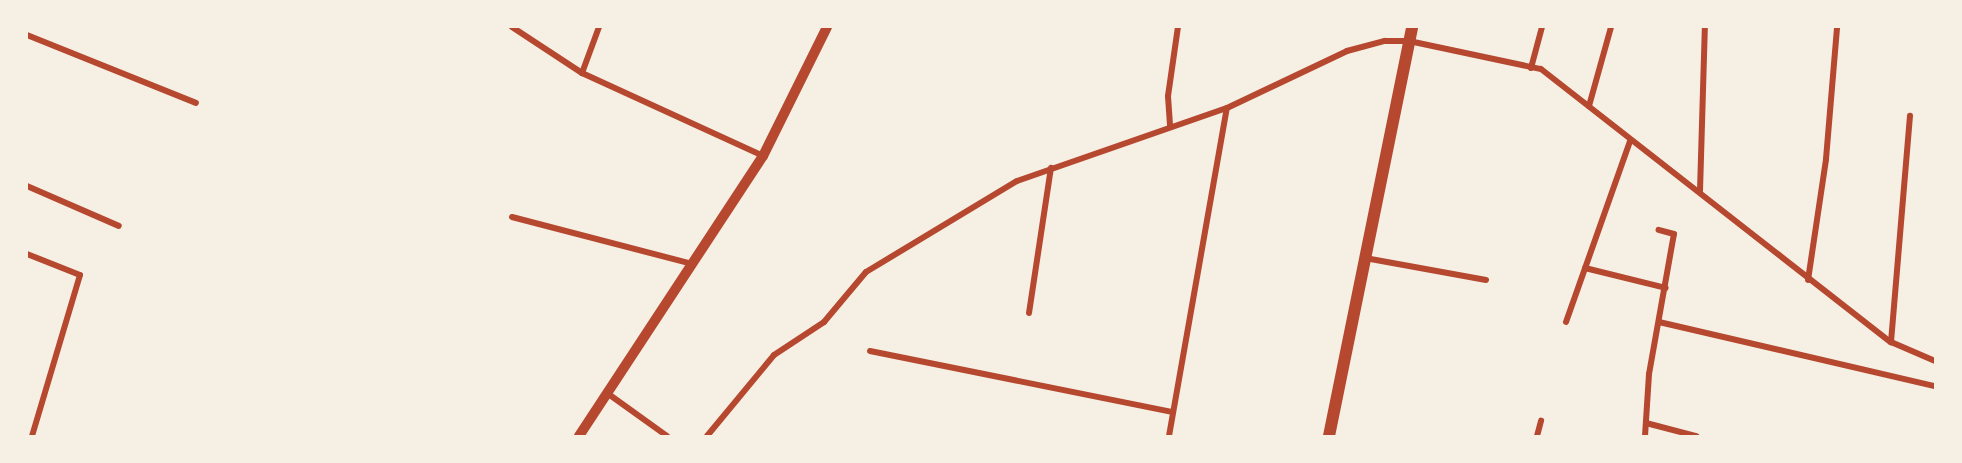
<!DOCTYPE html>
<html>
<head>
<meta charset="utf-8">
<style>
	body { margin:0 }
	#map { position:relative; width:1962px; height:463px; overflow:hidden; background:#f6efe4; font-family:Signika,sans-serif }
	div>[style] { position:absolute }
	.minor>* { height:6px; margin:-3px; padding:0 3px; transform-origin:3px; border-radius:3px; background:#b5482f }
	.tertiary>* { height:10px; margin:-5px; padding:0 5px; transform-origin:5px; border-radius:5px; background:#b5482f }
	.secondary>* { height:12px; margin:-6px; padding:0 6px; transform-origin:6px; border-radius:6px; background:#b5482f }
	span { translate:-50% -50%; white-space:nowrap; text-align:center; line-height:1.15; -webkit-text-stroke:4.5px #f6efe4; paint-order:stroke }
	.frame { position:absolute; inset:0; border:28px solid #f6efe4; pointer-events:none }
</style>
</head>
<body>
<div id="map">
	<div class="minor">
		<i style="left:512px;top:27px;width:84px;rotate:33.3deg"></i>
		<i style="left:582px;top:73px;width:199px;rotate:24.6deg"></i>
		<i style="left:27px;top:35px;width:182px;rotate:21.9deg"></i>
		<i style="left:1531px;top:68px;width:42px;rotate:-75deg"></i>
		<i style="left:582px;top:73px;width:49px;rotate:-69.7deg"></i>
		<i style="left:1589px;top:106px;width:82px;rotate:-74.4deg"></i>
		<i style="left:1170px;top:125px;width:29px;rotate:-94deg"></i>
		<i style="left:1168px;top:96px;width:70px;rotate:-81.8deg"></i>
		<i style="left:27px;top:186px;width:100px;rotate:23.5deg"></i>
		<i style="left:1700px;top:191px;width:164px;rotate:-88.3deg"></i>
		<i style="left:512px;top:217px;width:186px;rotate:14.6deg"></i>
		<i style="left:27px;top:254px;width:57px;rotate:21.6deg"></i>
		<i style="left:80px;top:275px;width:168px;rotate:106.6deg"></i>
		<i style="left:1365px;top:258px;width:123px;rotate:10.3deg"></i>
		<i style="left:1585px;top:268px;width:83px;rotate:13.9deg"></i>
		<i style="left:1808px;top:280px;width:122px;rotate:-81.5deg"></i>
		<i style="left:1826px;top:159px;width:132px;rotate:-85.2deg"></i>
		<i style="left:1029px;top:313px;width:147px;rotate:-81.4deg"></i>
		<i style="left:1566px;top:322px;width:192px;rotate:-70.5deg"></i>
		<i style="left:1659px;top:322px;width:283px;rotate:13.1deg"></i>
		<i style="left:1891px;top:342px;width:227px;rotate:-85.2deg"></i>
		<i style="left:870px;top:351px;width:309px;rotate:11.4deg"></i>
		<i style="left:607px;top:393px;width:74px;rotate:35.6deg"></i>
		<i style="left:1646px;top:423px;width:52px;rotate:14.6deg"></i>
		<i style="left:707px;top:436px;width:105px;rotate:-50.4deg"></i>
		<i style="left:774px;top:355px;width:60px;rotate:-33.4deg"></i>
		<i style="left:824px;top:322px;width:65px;rotate:-50deg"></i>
		<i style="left:866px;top:272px;width:176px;rotate:-31.1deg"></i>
		<i style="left:1017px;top:181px;width:222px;rotate:-19.2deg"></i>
		<i style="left:1227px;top:108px;width:133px;rotate:-25.4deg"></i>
		<i style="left:1347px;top:51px;width:39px;rotate:-15deg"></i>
		<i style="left:1385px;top:41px;width:24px"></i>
		<i style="left:1409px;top:41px;width:135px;rotate:12deg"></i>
		<i style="left:1541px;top:69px;width:444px;rotate:38deg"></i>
		<i style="left:1891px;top:342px;width:48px;rotate:23.4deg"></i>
		<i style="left:1169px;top:436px;width:333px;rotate:-80deg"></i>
		<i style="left:1537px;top:436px;width:16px;rotate:-75deg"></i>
		<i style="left:1645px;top:436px;width:62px;rotate:-86.3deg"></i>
		<i style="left:1649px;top:374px;width:142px;rotate:-79.9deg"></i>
		<i style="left:1674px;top:234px;width:16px;rotate:-165deg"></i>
	</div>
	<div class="tertiary">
		<i style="left:579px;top:436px;width:335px;rotate:-56.7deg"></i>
		<i style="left:763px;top:156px;width:144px;rotate:-63.6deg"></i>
	</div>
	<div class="secondary">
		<i style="left:1329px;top:436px;width:417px;rotate:-78.5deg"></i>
	</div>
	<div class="frame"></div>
</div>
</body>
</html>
